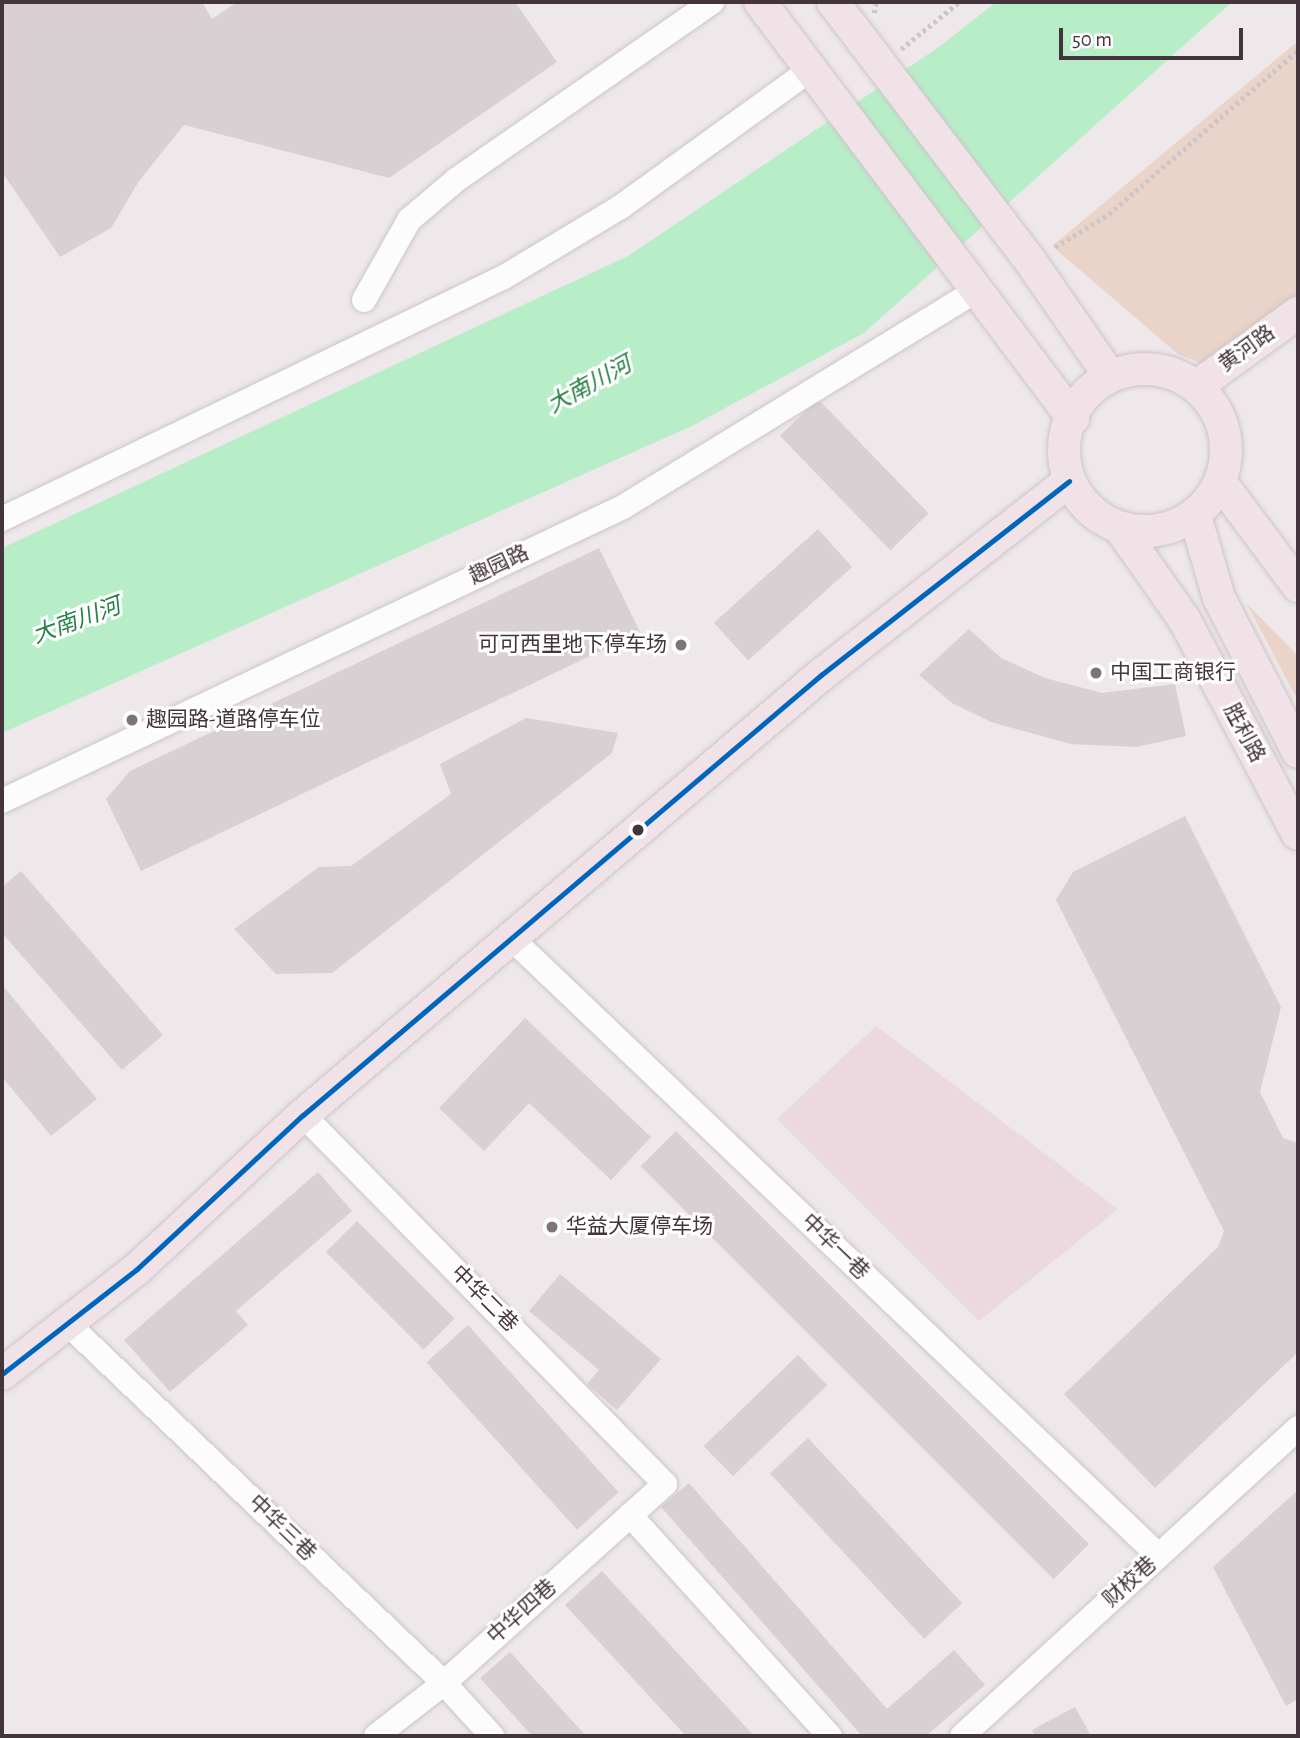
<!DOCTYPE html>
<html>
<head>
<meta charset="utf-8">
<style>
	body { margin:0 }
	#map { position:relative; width:1300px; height:1738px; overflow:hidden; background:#eee8ea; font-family:"Alegreya Sans","Noto Sans SC",sans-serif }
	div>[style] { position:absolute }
	.education>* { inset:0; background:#ecd9e0 }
	.green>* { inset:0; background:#ead3c8 }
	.water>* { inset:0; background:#b7eec8 }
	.building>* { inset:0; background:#d8d0d3; transform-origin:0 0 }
	.path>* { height:4.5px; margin-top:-2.25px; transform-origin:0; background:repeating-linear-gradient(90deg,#cdc5c9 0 3.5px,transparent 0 7px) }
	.roads { filter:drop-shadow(0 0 2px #ccc5c8) drop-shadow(0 0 2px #ccc5c8) }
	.minor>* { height:24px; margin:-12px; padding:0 12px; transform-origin:12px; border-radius:12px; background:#fcfcfc }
	.major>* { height:32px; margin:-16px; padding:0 16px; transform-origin:16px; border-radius:16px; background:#f1e2e7 }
	.major>.ring { margin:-16px; padding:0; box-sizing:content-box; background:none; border:32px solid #f1e2e7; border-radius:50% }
	.bus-1>* { height:5px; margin:-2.5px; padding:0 2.5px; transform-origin:2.5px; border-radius:2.5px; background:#0065bd }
	.dots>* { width:19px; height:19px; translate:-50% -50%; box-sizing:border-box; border:4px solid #fff; border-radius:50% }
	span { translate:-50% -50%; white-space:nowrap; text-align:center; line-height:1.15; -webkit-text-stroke:6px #fff; paint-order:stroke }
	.street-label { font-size:21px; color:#44343b }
	.poi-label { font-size:21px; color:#44343b }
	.right { translate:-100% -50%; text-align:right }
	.left { translate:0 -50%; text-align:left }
	.water-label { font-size:23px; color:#258044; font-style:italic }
	.frame { position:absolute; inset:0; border:4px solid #44343b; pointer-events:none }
	.scale { position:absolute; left:1059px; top:28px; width:184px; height:32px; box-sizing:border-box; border:4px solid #44343b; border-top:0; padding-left:9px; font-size:21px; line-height:24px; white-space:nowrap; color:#44343b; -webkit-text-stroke:5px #fff; paint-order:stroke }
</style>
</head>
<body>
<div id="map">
	<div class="education">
		<i style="clip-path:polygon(876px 1026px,1118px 1209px,979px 1321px,777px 1119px)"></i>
	</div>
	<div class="green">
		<i style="clip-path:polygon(1298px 41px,1298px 297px,1208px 366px,1178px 354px,1052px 246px)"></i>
		<i style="clip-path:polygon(1247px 604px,1298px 656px,1298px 701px)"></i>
	</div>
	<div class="water">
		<i style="clip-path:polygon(996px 2px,1232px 2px,864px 333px,694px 425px,2px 733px,2px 548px,628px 256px,939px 47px)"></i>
	</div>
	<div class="building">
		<i style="clip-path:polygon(2px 2px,202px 2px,212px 19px,237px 2px,515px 2px,557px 62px,389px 178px,184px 125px,139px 181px,111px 228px,60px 257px,2px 172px)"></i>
		<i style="left:818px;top:399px;width:159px;height:53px;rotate:46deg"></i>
		<i style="left:818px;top:529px;width:51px;height:140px;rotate:48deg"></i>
		<i style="clip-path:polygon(599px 548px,640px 632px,141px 871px,106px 799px,130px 771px)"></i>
		<i style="clip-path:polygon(969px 629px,1001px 658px,1045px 678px,1102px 693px,1175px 684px,1186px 736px,1137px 747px,1071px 744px,991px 722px,952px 703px,919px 675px)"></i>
		<i style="clip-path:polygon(526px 718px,618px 733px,612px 753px,332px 973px,276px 974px,234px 929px,319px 867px,351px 866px,451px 794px,440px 764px)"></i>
		<i style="clip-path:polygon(1185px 816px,1281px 1007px,1260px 1092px,1283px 1138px,1298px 1143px,1298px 1352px,1155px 1488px,1064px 1394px,1218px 1247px,1224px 1231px,1056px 900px,1073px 872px)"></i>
		<i style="clip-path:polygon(21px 871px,163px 1035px,122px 1070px,2px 933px,2px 887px)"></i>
		<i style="clip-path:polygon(2px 985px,97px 1099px,51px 1136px,2px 1077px)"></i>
		<i style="clip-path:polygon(525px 1018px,651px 1137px,611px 1180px,529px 1103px,484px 1151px,439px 1108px)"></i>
		<i style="left:676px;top:1131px;width:584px;height:50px;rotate:45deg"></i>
		<i style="clip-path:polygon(318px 1172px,352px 1211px,236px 1311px,248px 1325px,170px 1392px,124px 1340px)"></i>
		<i style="left:357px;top:1221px;width:138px;height:44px;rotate:45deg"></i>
		<i style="clip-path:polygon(560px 1274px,661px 1359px,617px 1410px,587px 1384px,599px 1370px,529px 1311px)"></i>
		<i style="left:468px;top:1325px;width:225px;height:56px;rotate:48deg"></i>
		<i style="left:798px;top:1355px;width:42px;height:131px;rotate:46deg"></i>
		<i style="left:808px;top:1438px;width:226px;height:52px;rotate:47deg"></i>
		<i style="clip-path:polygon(689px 1483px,887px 1709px,954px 1650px,985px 1685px,926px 1736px,862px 1736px,661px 1507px)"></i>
		<i style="clip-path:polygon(1298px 1490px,1298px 1699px,1286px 1706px,1213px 1567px)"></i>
		<i style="clip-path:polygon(602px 1571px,754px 1736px,686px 1736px,565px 1605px)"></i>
		<i style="clip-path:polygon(510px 1652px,586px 1736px,532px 1736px,480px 1678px)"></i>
		<i style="clip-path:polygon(1075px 1707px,1091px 1736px,1035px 1736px,1032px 1730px)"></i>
	</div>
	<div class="path">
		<i style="left:874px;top:13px;width:11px;rotate:-80deg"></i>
		<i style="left:901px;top:49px;width:75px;rotate:-39deg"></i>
		<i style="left:1055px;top:247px;width:63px;rotate:-31.4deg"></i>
		<i style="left:1109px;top:214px;width:250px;rotate:-40.9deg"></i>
	</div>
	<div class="roads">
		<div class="minor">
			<i style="left:364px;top:300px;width:92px;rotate:-60.6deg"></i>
			<i style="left:409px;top:220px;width:62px;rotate:-40.4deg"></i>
			<i style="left:456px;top:180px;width:312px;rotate:-34.8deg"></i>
			<i style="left:2px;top:519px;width:557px;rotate:-25.74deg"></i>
			<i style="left:504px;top:277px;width:138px;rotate:-31deg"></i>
			<i style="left:622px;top:206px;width:232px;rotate:-35.9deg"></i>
			<i style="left:2px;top:801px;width:687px;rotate:-25.33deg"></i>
			<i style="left:623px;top:507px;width:414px;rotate:-31.5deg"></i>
			<i style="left:512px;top:939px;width:893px;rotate:43.64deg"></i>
			<i style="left:303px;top:1115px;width:517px;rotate:45.55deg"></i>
			<i style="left:665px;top:1484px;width:297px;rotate:138deg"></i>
			<i style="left:444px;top:1683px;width:86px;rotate:142.1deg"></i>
			<i style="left:68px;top:1324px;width:520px;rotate:43.68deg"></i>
			<i style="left:444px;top:1683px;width:72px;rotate:47.8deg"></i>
			<i style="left:630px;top:1515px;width:298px;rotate:47.9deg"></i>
			<i style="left:962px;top:1736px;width:456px;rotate:-42.5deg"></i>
		</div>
		<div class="major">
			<i style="left:760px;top:2px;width:521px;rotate:53.04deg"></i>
			<i style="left:833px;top:2px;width:327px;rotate:52.7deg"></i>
			<i style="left:1031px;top:262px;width:139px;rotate:55.3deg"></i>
			<i class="ring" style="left:1064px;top:369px;width:130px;height:130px"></i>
			<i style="left:1197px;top:386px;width:125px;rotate:-35.9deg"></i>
			<i style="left:1221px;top:483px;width:129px;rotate:53.2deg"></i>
			<i style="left:1195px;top:516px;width:85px;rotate:73.7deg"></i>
			<i style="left:1219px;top:598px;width:173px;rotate:62.8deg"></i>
			<i style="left:1120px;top:528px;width:111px;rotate:54.9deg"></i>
			<i style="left:1184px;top:619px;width:243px;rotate:62.1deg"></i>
			<i style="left:2px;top:1374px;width:171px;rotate:-37.9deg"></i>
			<i style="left:137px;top:1269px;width:226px;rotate:-42.9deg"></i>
			<i style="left:303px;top:1115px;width:680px;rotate:-40.35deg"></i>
			<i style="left:821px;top:675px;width:315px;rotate:-38deg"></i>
		</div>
	</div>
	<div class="bus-1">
		<i style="left:2px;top:1374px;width:171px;rotate:-37.9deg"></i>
		<i style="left:137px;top:1269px;width:226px;rotate:-42.9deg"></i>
		<i style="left:303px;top:1115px;width:680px;rotate:-40.35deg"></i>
		<i style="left:821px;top:675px;width:315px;rotate:-38deg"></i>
	</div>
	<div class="dots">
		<i style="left:681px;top:645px;background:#807378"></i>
		<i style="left:1096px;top:673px;background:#807378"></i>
		<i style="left:132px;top:720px;background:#807378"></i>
		<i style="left:638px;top:830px;background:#44343b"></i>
		<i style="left:552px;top:1227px;background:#807378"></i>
	</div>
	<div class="street-label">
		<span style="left:1247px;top:349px;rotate:-36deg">黄河路</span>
		<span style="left:499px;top:565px;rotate:-25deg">趣园路</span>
		<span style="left:1244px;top:733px;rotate:62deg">胜利路</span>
		<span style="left:835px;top:1247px;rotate:44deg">中华一巷</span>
		<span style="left:484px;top:1299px;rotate:45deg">中华二巷</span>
		<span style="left:282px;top:1528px;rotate:44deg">中华三巷</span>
		<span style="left:1130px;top:1582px;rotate:-42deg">财校巷</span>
		<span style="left:522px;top:1612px;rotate:-42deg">中华四巷</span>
	</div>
	<div class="poi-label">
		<span class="right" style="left:667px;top:645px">可可西里地下停车场</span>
		<span class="left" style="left:1110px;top:673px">中国工商银行</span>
		<span class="left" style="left:146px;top:720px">趣园路-道路停车位</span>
		<span class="left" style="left:566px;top:1227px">华益大厦停车场</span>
	</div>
	<div class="water-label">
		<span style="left:590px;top:386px;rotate:-29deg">大南川河</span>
		<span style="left:77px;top:622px;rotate:-20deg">大南川河</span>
	</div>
	<div class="frame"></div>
	<div class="scale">50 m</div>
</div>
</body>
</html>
